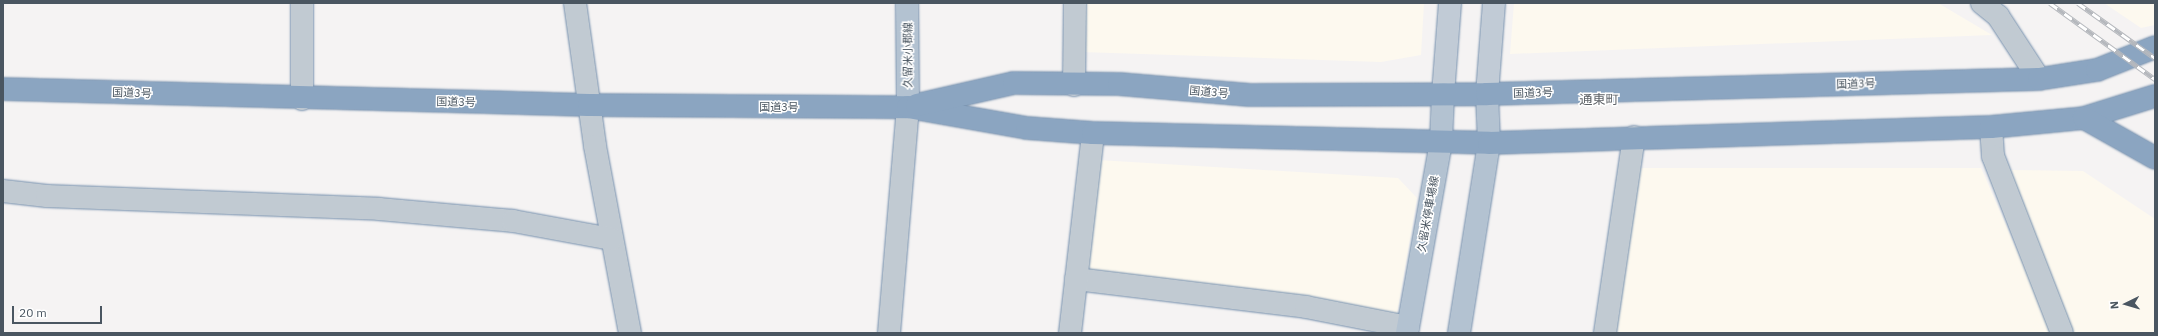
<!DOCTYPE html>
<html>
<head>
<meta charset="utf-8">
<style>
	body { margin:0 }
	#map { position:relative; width:2158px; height:336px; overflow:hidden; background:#f5f3f3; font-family:"IBM Plex Sans","Noto Sans JP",sans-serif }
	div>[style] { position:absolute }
	.commercial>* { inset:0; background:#fdf9ef }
	.roads { filter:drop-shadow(0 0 1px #7690ad) drop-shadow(0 0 1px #7690ad) }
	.street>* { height:22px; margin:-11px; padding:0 11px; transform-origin:11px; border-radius:11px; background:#c1cad2 }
	.secondary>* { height:22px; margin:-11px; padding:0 11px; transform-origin:11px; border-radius:11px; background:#c1cbd6 }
	.primary>* { height:22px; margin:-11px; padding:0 11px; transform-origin:11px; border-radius:11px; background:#b3c2d1 }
	.highway>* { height:22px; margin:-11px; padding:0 11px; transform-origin:11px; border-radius:11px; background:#8ba5c1 }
	.rail>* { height:4.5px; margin-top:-2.25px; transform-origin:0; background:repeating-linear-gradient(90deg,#fff 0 9px,#b5b8bd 0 18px); box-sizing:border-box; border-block:1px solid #b5b8bd }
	span { translate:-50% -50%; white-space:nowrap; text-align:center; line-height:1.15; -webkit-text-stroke:3px #fff; paint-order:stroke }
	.street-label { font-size:11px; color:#4a5661 }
	.quarter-label { font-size:13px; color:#5f6368 }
	.frame { position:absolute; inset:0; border:4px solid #4a5661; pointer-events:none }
	.north { position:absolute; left:2106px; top:284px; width:40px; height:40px; -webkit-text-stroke:3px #fff; paint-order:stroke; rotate:265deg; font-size:11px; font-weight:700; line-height:16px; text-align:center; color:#4a5661 }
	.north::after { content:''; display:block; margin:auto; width:14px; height:18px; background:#4a5661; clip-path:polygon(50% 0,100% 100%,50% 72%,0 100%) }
	.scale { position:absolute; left:12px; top:306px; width:90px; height:18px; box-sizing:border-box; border:2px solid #4a5661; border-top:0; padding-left:5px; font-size:12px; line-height:14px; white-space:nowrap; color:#4a5661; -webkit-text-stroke:3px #fff; paint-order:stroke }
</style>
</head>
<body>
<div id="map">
	<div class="commercial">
		<i style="clip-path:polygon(1083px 3px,1424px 3px,1421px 55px,1381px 62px,1081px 52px)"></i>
		<i style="clip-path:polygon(1514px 3px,1938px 3px,1992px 35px,1510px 54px)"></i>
		<i style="clip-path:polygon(2104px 3px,2155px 3px,2155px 25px,2141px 28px)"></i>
		<i style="clip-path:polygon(1098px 160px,1398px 178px,1417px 198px,1397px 314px,1081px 275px)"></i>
		<i style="clip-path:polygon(1637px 168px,1981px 168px,2053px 333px,1615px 333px)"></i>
		<i style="clip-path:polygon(2005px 170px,2083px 171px,2155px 219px,2155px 333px,2069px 333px)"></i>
	</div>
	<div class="roads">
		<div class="street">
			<i style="left:575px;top:3px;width:144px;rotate:82deg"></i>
			<i style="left:595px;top:146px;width:190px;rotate:79.4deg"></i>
			<i style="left:1982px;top:3px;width:21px;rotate:39deg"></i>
			<i style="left:1998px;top:16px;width:75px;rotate:56.9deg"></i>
			<i style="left:1074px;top:85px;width:82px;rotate:-89.3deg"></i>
			<i style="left:302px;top:99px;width:96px;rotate:-90deg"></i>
			<i style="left:1991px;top:127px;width:29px;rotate:86deg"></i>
			<i style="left:1993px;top:156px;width:190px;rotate:68.7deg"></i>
			<i style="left:3px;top:191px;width:44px;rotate:6.5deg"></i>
			<i style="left:47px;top:196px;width:332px;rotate:2.2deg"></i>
			<i style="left:379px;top:209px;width:135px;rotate:5.1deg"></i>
			<i style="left:513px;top:221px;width:100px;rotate:10.4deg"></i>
			<i style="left:1076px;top:279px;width:232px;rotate:6.9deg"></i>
			<i style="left:1306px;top:307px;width:104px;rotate:11.1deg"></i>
			<i style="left:889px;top:333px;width:227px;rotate:-85.2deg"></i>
			<i style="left:1070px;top:333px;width:201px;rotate:-83.4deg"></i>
			<i style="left:1605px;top:333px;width:198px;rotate:-81.6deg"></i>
		</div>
		<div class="secondary">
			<i style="left:1443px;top:94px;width:91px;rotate:-85.6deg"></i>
			<i style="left:1487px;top:94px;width:91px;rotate:-85.6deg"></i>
		</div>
		<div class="primary">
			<i style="left:907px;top:3px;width:104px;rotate:89.4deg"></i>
			<i style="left:1407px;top:333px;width:194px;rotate:-79.9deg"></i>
			<i style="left:1441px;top:142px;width:48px;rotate:-87.6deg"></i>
			<i style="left:1459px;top:333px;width:192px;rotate:-81deg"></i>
			<i style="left:1489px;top:143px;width:49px;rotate:-92.3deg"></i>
		</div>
		<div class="highway">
			<i style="left:3px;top:89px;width:586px;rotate:1.56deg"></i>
			<i style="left:589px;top:105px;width:319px;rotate:0.4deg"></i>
			<i style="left:908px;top:107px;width:121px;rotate:10deg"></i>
			<i style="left:1027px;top:128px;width:66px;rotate:4.3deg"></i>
			<i style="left:1093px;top:133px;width:396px;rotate:1.4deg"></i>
			<i style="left:1489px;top:143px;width:502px;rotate:-1.83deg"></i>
			<i style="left:1991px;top:127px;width:93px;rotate:-5.5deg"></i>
			<i style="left:2084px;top:118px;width:74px;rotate:-17.2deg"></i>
			<i style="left:917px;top:105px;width:99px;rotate:-12.8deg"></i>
			<i style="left:1014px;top:83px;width:105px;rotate:0.5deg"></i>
			<i style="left:1119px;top:84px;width:131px;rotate:4.8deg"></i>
			<i style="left:1250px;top:95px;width:237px;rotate:-0.2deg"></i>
			<i style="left:1487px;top:94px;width:552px;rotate:-1.56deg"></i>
			<i style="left:2039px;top:79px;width:59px;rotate:-8.8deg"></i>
			<i style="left:2097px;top:70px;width:62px;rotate:-21.6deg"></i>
			<i style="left:2084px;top:118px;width:81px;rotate:29.4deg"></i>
		</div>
	</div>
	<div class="rail">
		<i style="left:2050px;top:3px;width:130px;rotate:35.9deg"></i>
		<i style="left:2078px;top:3px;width:95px;rotate:35.5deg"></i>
	</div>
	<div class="street-label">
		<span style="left:908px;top:55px;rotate:-90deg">久留米小郡線</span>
		<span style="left:1856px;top:84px;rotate:-2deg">国道3号</span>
		<span style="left:1209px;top:92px;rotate:5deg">国道3号</span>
		<span style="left:132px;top:93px;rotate:2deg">国道3号</span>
		<span style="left:1533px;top:93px;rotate:-2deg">国道3号</span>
		<span style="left:456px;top:102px;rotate:1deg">国道3号</span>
		<span style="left:779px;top:107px">国道3号</span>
		<span style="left:1428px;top:214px;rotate:-80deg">久留米停車場線</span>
	</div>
	<div class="quarter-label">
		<span style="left:1599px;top:100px">通東町</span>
	</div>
	<div class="frame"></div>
	<div class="north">N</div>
	<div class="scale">20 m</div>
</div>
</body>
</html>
